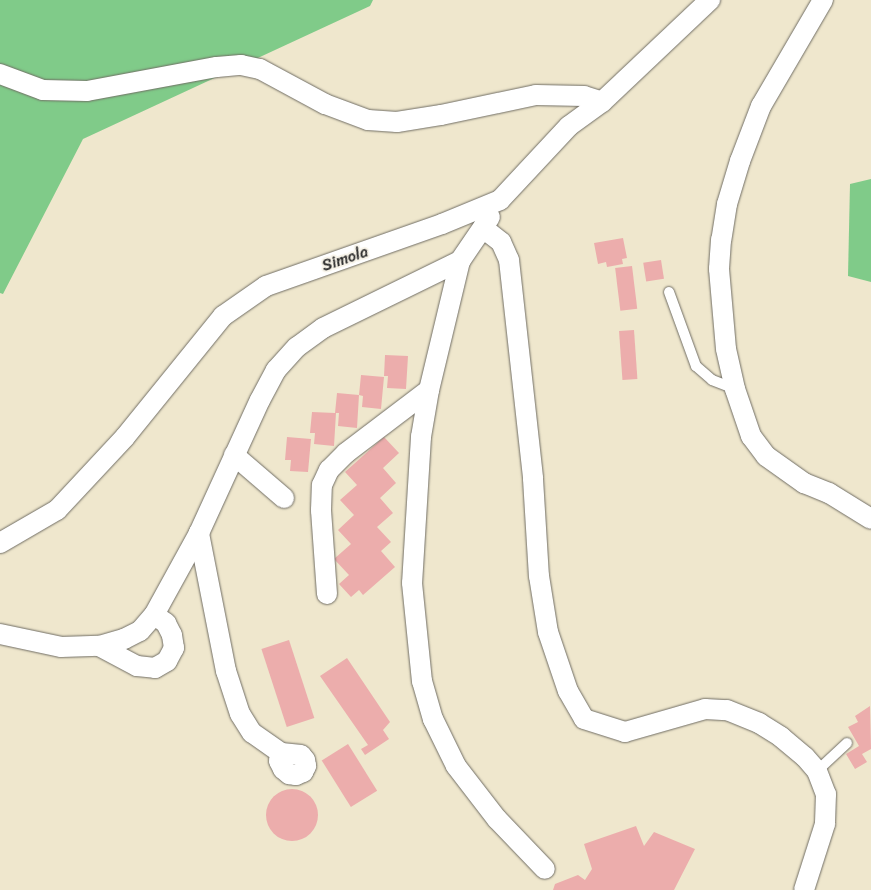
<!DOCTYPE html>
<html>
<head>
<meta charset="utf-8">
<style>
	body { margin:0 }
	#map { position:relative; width:871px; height:890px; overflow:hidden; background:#efe7cd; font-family:Sriracha,sans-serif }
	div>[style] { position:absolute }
	.green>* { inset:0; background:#80cb89 }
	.building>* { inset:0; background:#ecadac; transform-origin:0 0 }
	.round { border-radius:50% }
	.roads { filter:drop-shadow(0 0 1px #706d64) drop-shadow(0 0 1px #706d64) }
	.lane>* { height:10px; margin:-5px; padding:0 5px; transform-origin:5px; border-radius:5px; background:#fff }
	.street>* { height:20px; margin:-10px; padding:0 10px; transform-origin:10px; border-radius:10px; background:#fff }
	span { translate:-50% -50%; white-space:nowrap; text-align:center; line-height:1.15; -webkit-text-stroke:4px #f7f3e8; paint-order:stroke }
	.street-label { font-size:16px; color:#2b2b2b }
</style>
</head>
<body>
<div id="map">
	<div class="green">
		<i style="clip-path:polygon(0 0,373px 0,370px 6px,83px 139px,3px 294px,0 293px)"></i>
		<i style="clip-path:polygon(871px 179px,871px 282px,848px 276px,850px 184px)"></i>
	</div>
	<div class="building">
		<i style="clip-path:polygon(623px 238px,627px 258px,622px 259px,623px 264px,607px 267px,606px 262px,598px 264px,594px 243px)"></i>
		<i style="left:661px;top:260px;width:19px;height:18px;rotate:81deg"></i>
		<i style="left:632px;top:266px;width:43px;height:17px;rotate:83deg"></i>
		<i style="left:634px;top:330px;width:49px;height:15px;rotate:86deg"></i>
		<i style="clip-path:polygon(385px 355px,408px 356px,406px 389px,387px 388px,388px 376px,384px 376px)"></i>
		<i style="clip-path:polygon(361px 375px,384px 377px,381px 409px,362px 407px,363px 396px,359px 395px,357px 428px,338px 426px,339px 413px,336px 413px,334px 446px,314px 444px,315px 433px,310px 433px,312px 412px,335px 413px,337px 393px,359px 395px)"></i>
		<i style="clip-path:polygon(287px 437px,311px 439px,308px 472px,290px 471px,291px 460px,285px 460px)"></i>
		<i style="clip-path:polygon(384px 437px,399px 453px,383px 468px,396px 483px,380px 498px,393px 513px,377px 527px,391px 542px,381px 551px,395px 567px,363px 595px,359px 590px,351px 597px,339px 584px,349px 575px,334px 559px,351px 544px,338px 530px,354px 515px,340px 500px,357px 485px,345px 472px)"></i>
		<i style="left:289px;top:640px;width:82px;height:29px;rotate:72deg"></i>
		<i style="clip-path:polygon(347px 658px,390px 722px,383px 730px,389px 739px,365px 755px,361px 749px,368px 745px,320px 676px)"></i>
		<i style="clip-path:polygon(870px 706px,871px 749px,862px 754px,867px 762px,855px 769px,846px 754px,859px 746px,848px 727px,858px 722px,855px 716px)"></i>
		<i style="left:348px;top:744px;width:55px;height:31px;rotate:58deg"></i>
		<i class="round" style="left:266px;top:789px;width:52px;height:52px"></i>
		<i style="clip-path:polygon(636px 826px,644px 846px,654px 832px,695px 849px,674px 890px,553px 890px,555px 884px,578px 875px,585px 880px,592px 869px,584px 844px)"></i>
	</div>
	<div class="roads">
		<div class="lane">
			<i style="left:669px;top:292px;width:79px;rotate:70deg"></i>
			<i style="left:696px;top:366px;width:21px;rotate:41deg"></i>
			<i style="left:712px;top:380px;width:25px;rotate:21deg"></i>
			<i style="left:817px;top:771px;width:41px;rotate:-43deg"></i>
		</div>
		<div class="street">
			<i style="left:823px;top:0;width:123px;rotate:120.3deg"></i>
			<i style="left:761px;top:106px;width:59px;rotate:110.9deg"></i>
			<i style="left:740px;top:161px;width:45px;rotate:106.8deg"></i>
			<i style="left:727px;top:204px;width:36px;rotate:99deg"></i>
			<i style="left:721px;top:240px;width:29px;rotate:94deg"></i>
			<i style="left:719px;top:269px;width:80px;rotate:85deg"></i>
			<i style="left:726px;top:349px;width:41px;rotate:77.3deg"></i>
			<i style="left:735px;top:389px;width:50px;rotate:71.2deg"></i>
			<i style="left:751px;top:436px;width:25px;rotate:53deg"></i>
			<i style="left:766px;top:456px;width:47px;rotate:35.4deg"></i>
			<i style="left:804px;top:483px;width:27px;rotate:22deg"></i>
			<i style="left:829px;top:493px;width:49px;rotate:31.8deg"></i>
			<i style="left:0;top:74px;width:46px;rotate:20.4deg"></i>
			<i style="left:43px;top:90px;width:44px;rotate:1.3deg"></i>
			<i style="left:87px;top:91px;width:132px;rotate:-10.5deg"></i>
			<i style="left:217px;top:67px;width:24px;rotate:-5deg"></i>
			<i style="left:241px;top:65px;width:19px;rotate:12deg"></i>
			<i style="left:260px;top:69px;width:74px;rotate:28.3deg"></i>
			<i style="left:325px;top:104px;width:46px;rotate:20.4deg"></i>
			<i style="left:368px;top:120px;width:29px;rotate:4deg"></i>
			<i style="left:397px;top:122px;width:45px;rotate:-9deg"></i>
			<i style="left:441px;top:115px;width:97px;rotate:-11.9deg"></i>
			<i style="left:536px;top:95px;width:48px;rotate:1.2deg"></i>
			<i style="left:584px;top:96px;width:19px;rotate:18deg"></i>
			<i style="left:483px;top:228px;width:23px;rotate:38deg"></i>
			<i style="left:501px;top:242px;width:20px;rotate:66deg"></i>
			<i style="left:509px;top:260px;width:220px;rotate:83.7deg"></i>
			<i style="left:533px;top:479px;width:97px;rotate:86.5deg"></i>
			<i style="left:539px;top:576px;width:57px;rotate:80.9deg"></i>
			<i style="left:548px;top:632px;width:62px;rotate:71.3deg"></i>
			<i style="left:568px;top:691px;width:32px;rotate:60deg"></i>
			<i style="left:584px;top:719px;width:43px;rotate:17.6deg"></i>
			<i style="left:625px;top:732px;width:83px;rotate:-16deg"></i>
			<i style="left:705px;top:709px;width:22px;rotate:3deg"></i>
			<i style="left:727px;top:710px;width:35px;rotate:22deg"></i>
			<i style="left:759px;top:723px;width:26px;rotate:32deg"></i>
			<i style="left:781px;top:737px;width:31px;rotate:40deg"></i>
			<i style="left:805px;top:757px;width:18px;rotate:49deg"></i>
			<i style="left:817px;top:771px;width:25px;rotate:69deg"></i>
			<i style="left:826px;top:794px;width:30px;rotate:92deg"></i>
			<i style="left:825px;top:824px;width:69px;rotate:107.7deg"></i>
			<i style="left:460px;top:261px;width:133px;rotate:103.5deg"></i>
			<i style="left:429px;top:390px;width:48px;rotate:99.7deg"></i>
			<i style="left:421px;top:437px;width:146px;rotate:93.5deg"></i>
			<i style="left:412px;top:583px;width:99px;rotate:84.2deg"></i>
			<i style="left:422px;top:681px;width:40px;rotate:74deg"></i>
			<i style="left:433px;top:719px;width:52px;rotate:63.9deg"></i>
			<i style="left:456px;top:766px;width:67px;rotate:52.3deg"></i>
			<i style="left:497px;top:819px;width:69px;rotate:46.2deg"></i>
			<i style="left:234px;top:455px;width:66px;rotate:40.7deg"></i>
			<i style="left:0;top:543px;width:66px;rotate:-30.1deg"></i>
			<i style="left:57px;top:510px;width:100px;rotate:-47deg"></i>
			<i style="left:125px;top:437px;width:156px;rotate:-51deg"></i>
			<i style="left:223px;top:316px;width:52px;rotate:-34.9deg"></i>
			<i style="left:266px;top:286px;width:187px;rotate:-19.4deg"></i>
			<i style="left:442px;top:224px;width:63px;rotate:-22.5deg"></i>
			<i style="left:500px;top:200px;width:101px;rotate:-47deg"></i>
			<i style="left:569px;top:126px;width:41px;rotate:-36deg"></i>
			<i style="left:602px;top:102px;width:149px;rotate:-43.4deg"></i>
			<i style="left:327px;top:594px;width:84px;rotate:-94.1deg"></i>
			<i style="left:321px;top:510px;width:25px;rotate:-88deg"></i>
			<i style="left:322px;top:485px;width:17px;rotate:-65deg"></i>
			<i style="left:329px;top:470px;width:24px;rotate:-45deg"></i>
			<i style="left:346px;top:453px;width:104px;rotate:-37.2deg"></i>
			<i style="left:0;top:634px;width:62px;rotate:12deg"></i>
			<i style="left:61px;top:647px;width:38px;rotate:-2deg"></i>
			<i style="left:99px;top:646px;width:26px;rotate:-16deg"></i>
			<i style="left:124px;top:639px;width:18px;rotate:-27deg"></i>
			<i style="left:140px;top:631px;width:21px;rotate:-49deg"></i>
			<i style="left:154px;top:615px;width:94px;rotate:-61.2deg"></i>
			<i style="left:99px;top:646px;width:43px;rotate:27.8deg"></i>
			<i style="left:137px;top:666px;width:18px;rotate:6deg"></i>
			<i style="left:155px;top:668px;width:14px;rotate:-30deg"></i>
			<i style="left:167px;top:661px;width:15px;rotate:-62deg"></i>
			<i style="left:174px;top:648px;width:13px;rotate:-99deg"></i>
			<i style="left:172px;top:635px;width:13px;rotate:-117deg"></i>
			<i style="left:166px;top:623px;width:14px;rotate:-146deg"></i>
			<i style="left:281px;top:753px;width:8px;rotate:104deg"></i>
			<i style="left:279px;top:761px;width:9px;rotate:63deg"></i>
			<i style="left:283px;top:769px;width:8px;rotate:40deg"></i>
			<i style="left:289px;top:774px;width:7px;rotate:8deg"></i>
			<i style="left:296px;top:775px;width:8px;rotate:-23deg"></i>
			<i style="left:303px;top:772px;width:7px;rotate:-63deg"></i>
			<i style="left:306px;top:766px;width:6px;rotate:-99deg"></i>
			<i style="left:305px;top:760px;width:6px;rotate:-129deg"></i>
			<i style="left:301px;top:755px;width:20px;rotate:-174deg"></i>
			<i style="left:281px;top:753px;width:35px;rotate:-145deg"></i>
			<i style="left:252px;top:733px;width:22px;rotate:-122deg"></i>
			<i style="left:240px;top:714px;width:45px;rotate:-108deg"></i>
			<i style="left:226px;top:671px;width:141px;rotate:-101.1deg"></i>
			<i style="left:199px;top:533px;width:146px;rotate:-65.4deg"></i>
			<i style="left:260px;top:400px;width:34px;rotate:-62deg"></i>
			<i style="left:276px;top:370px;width:31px;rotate:-48deg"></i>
			<i style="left:297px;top:347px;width:32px;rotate:-36deg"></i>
			<i style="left:323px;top:328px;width:153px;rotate:-26.1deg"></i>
			<i style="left:460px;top:261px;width:53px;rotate:-55.7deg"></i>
		</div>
	</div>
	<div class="street-label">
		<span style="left:345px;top:259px;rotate:-19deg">Simola</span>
	</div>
</div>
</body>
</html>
